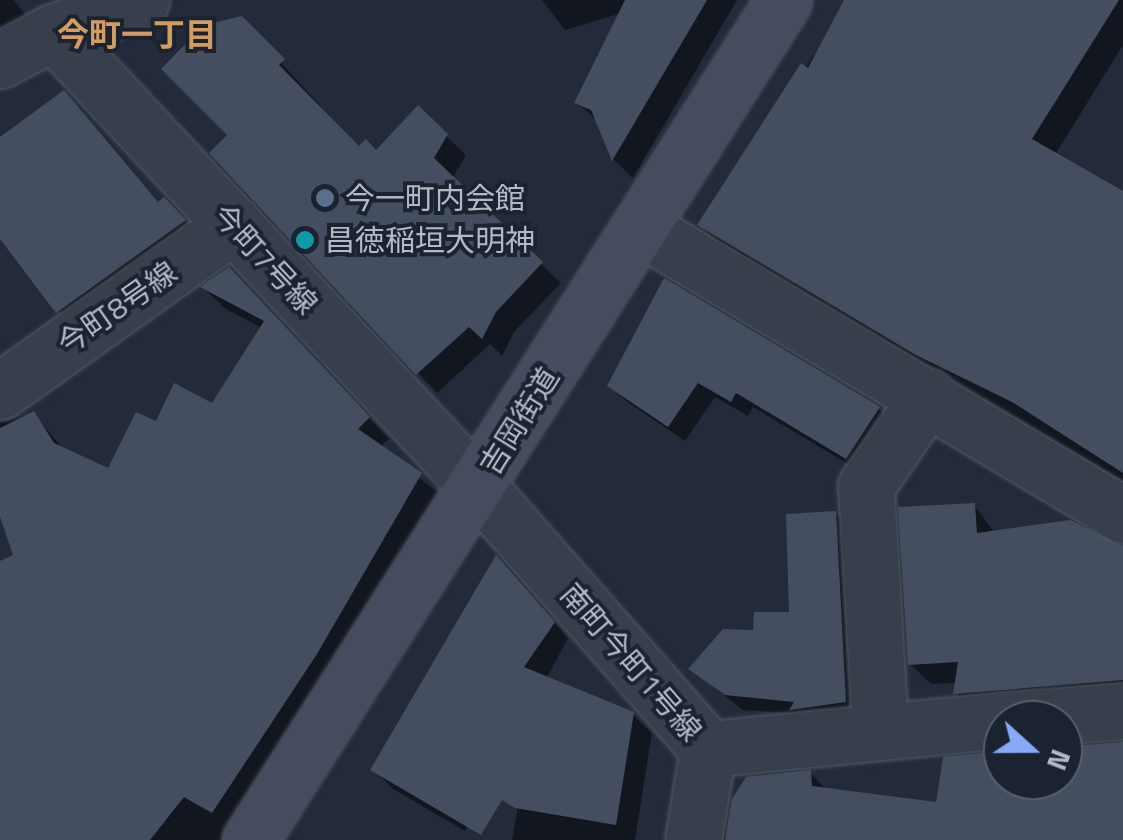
<!DOCTYPE html>
<html>
<head>
<meta charset="utf-8">
<style>
	body { margin:0 }
	#map { position:relative; width:1123px; height:840px; overflow:hidden; background:#232b3b; font-family:"Titillium Web","Noto Sans JP",sans-serif }
	div>[style] { position:absolute }
	.shadow>* { inset:0; background:#0007 }
	.building>* { inset:0; background:#444e60 }
	.roads { filter:drop-shadow(0 0 2px #525966) drop-shadow(0 0 2px #525966) }
	.street>* { height:55px; margin:-27.5px; padding:0 27.5px; transform-origin:27.5px; border-radius:27.5px; background:#373e4c }
	.secondary>* { height:55px; margin:-27.5px; padding:0 27.5px; transform-origin:27.5px; border-radius:27.5px; background:#454c5f }
	.dots>* { width:28px; height:28px; translate:-50% -50%; box-sizing:border-box; border:5px solid #1c2330; border-radius:50% }
	span { translate:-50% -50%; white-space:nowrap; text-align:center; line-height:1.15; -webkit-text-stroke:8px #1c2330; paint-order:stroke }
	.poi-label { font-size:30px; color:#b2b9c7 }
	.left { translate:0 -50%; text-align:left }
	.street-label { font-size:30px; color:#b2b9c7 }
	.neighbourhood-label { font-size:32px; color:#d39c61; font-weight:700 }
	.north { position:absolute; left:983px; top:700px; width:100px; height:100px; box-sizing:border-box; background:#1c2330; border:2px solid #585f6c; border-radius:50%; rotate:111deg; font-size:28px; font-weight:700; line-height:40px; text-align:center; color:#b2b9c7 }
	.north::after { content:''; display:block; margin:auto; width:35px; height:45px; background:#88a9f7; clip-path:polygon(50% 0,100% 100%,50% 72%,0 100%) }
</style>
</head>
<body>
<div id="map">
	<div class="shadow">
		<i style="clip-path:polygon(0 0,14px 0,29px 20px,0 30px)"></i>
		<i style="clip-path:polygon(542px 0,737px 0,633px 178px,614px 160px,599px 122px,577px 103px,622px 13px,565px 30px)"></i>
		<i style="clip-path:polygon(851px 0,1123px 0,1123px 45px,1055px 155px,1123px 194px,1123px 481px,721px 245px,700px 225px)"></i>
		<i style="clip-path:polygon(242px 19px,359px 149px,376px 153px,418px 109px,466px 155px,452px 179px,561px 283px,514px 332px,502px 356px,490px 344px,437px 393px,212px 153px,230px 135px)"></i>
		<i style="clip-path:polygon(64px 93px,160px 204px,164px 200px,203px 241px,77px 331px,0 235px,0 141px)"></i>
		<i style="clip-path:polygon(665px 281px,879px 409px,894px 424px,863px 473px,753px 407px,748px 416px,715px 397px,685px 441px,626px 401px,610px 385px)"></i>
		<i style="clip-path:polygon(204px 288px,250px 291px,389px 439px,380px 447px,441px 495px,232px 840px,0 840px,0 563px,15px 555px,0 509px,0 423px,34px 414px,65px 451px,109px 472px,157px 424px,213px 407px,262px 328px,224px 308px)"></i>
		<i style="clip-path:polygon(974px 505px,995px 533px,1123px 549px,1123px 701px,976px 713px,956px 693px,957px 683px,931px 684px,910px 664px)"></i>
		<i style="clip-path:polygon(835px 513px,851px 529px,860px 717px,743px 710px,691px 669px,792px 615px)"></i>
		<i style="clip-path:polygon(515px 577px,568px 638px,547px 678px,632px 714px,652px 733px,635px 840px,512px 840px,537px 696px,465px 831px,393px 789px,374px 769px)"></i>
		<i style="clip-path:polygon(1123px 745px,1123px 840px,724px 840px,734px 800px,810px 773px,826px 789px,938px 805px,1003px 755px,1003px 780px,1063px 780px,1063px 750px)"></i>
	</div>
	<div class="building">
		<i style="clip-path:polygon(625px 0,707px 0,612px 161px,591px 110px,574px 103px)"></i>
		<i style="clip-path:polygon(844px 0,1119px 0,1032px 139px,1123px 191px,1123px 473px,1012px 402px,916px 355px,697px 225px,801px 63px,808px 68px)"></i>
		<i style="clip-path:polygon(242px 16px,285px 59px,279px 65px,359px 146px,366px 139px,376px 150px,418px 105px,448px 134px,434px 158px,543px 262px,496px 312px,482px 339px,469px 327px,416px 375px,209px 153px,227px 135px,161px 69px,204px 25px)"></i>
		<i style="clip-path:polygon(64px 90px,158px 202px,164px 197px,186px 220px,56px 313px,0 239px,0 137px)"></i>
		<i style="clip-path:polygon(229px 267px,370px 417px,358px 429px,422px 473px,317px 654px,212px 813px,184px 797px,150px 840px,0 840px,0 561px,13px 555px,0 517px,0 428px,34px 411px,54px 443px,108px 468px,136px 412px,156px 421px,174px 383px,212px 403px,264px 321px,200px 287px)"></i>
		<i style="clip-path:polygon(664px 278px,880px 407px,846px 459px,736px 393px,731px 402px,698px 383px,668px 427px,607px 386px)"></i>
		<i style="clip-path:polygon(975px 503px,977px 533px,1070px 520px,1123px 546px,1123px 680px,953px 694px,958px 662px,908px 665px,898px 507px)"></i>
		<i style="clip-path:polygon(836px 511px,846px 702px,789px 710px,794px 702px,725px 695px,688px 669px,723px 629px,753px 630px,754px 612px,789px 612px,786px 514px)"></i>
		<i style="clip-path:polygon(496px 555px,555px 622px,524px 667px,634px 712px,616px 825px,515px 808px,502px 800px,481px 835px,370px 770px)"></i>
		<i style="clip-path:polygon(1123px 742px,1123px 840px,725px 840px,732px 799px,746px 777px,811px 770px,812px 786px,936px 802px,943px 757px,1003px 751px,1003px 780px,1063px 780px,1063px 747px)"></i>
	</div>
	<div class="roads">
		<div class="street">
			<i style="left:53px;top:32px;width:623px;rotate:46.95deg"></i>
			<i style="left:478px;top:487px;width:349px;rotate:48.7deg"></i>
			<i style="left:708px;top:749px;width:296px;rotate:-5.6deg"></i>
			<i style="left:0;top:60px;width:60px;rotate:-27.8deg"></i>
			<i style="left:53px;top:32px;width:94px;rotate:-20deg"></i>
			<i style="left:641px;top:228px;width:561px;rotate:30.77deg"></i>
			<i style="left:0;top:391px;width:287px;rotate:-35.4deg"></i>
			<i style="left:1006px;top:720px;width:117px;rotate:-4.4deg"></i>
			<i style="left:880px;top:730px;width:244px;rotate:-93.3deg"></i>
			<i style="left:866px;top:486px;width:109px;rotate:-55.4deg"></i>
			<i style="left:693px;top:840px;width:92px;rotate:-80.6deg"></i>
		</div>
		<div class="secondary">
			<i style="left:250px;top:840px;width:995px;rotate:-57.56deg"></i>
		</div>
	</div>
	<div class="dots">
		<i style="left:325px;top:198px;background:#5c6f8a"></i>
		<i style="left:305px;top:240px;background:#0f9aa8"></i>
	</div>
	<div class="poi-label">
		<span class="left" style="left:345px;top:198px">今一町内会館</span>
		<span class="left" style="left:325px;top:240px">昌徳稲垣大明神</span>
	</div>
	<div class="street-label">
		<span style="left:265px;top:259px;rotate:47deg">今町7号線</span>
		<span style="left:117px;top:308px;rotate:-35deg">今町8号線</span>
		<span style="left:519px;top:421px;rotate:-58deg">吉岡街道</span>
		<span style="left:631px;top:662px;rotate:49deg">南町今町1号線</span>
	</div>
	<div class="neighbourhood-label">
		<span style="left:137px;top:34px">今町一丁目</span>
	</div>
	<div class="north">N</div>
</div>
</body>
</html>
